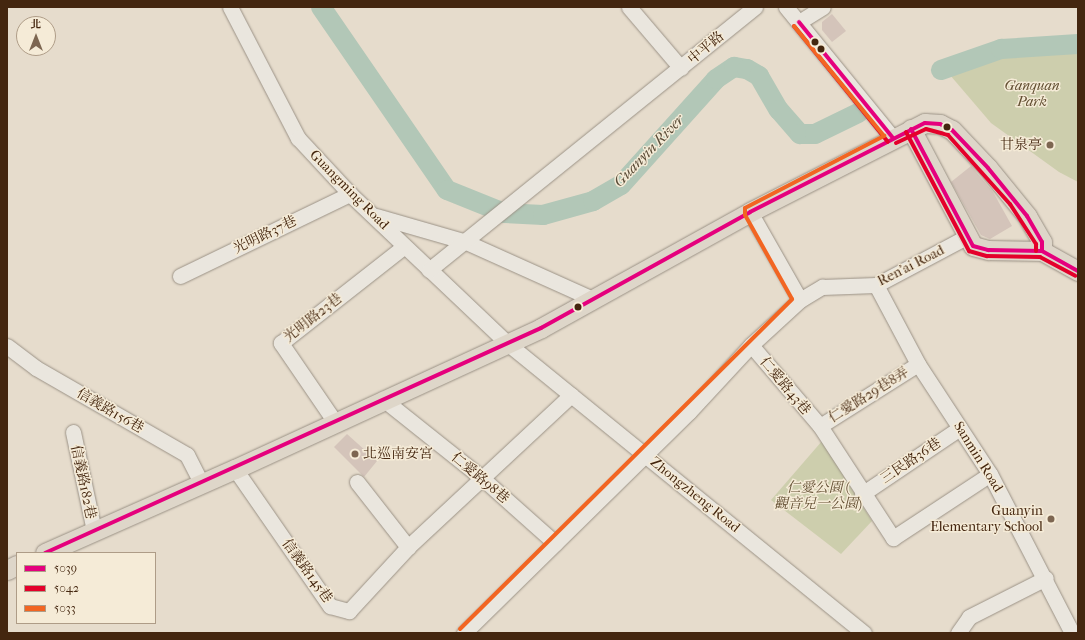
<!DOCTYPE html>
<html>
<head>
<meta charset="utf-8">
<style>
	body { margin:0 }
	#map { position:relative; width:1085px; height:640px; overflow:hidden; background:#e6dccc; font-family:"IM FELL French Canon","Noto Serif TC",serif }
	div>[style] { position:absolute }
	.green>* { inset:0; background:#cdcead }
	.river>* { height:20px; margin:-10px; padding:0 10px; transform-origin:10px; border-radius:10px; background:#b2c7b7 }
	.building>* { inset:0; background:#d4c4ba }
	.roads { filter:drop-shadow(0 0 1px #9b9286) drop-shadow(0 0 1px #9b9286) }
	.minor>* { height:15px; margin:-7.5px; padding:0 7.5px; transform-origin:7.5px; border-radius:7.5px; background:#eae6de }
	.major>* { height:19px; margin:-9.5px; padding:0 9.5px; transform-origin:9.5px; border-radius:9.5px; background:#ded6c9 }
	.bus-1>* { height:4px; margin:-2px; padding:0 2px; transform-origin:2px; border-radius:2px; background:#e5007d }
	.bus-2>* { height:4px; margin:-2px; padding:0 2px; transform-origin:2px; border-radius:2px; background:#e4002b }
	.bus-3>* { height:4px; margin:-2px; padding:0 2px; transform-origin:2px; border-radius:2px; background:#f26522 }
	.dots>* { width:11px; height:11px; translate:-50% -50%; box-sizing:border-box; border:2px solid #f5ebd7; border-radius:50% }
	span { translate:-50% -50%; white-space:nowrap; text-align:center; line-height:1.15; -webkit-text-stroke:3px #f5ebd7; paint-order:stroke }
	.street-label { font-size:14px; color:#44260f }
	.park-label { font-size:14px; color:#614d30; font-style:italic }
	.poi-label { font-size:14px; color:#44260f }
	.right { translate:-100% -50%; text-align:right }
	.left { translate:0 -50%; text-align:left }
	.water-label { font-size:15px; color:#5a4c37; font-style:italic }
	.frame { position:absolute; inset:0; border:8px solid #44260f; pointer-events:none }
	.legend { position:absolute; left:16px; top:552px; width:140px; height:72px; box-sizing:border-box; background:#f5ebd7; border:1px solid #ae9c87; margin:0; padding:5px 7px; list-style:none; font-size:12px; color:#44260f }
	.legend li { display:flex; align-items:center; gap:8px; height:20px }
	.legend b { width:20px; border:1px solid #ae9c87 }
	.north { position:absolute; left:16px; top:16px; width:40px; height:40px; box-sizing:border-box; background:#f5ebd7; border:1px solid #ae9c87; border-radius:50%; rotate:0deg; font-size:11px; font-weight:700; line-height:16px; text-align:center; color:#44260f }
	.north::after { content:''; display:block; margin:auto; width:14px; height:18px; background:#7d6651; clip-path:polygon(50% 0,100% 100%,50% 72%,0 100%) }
</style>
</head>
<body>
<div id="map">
	<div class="green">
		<i style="clip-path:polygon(1078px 44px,1078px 182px,1059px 172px,991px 123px,944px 68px,1001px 49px)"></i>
		<i style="clip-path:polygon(822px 441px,872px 521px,841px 554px,771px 500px)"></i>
	</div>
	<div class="river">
		<i style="left:321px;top:7px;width:222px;rotate:55.5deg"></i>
		<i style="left:447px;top:190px;width:61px;rotate:22deg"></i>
		<i style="left:504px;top:213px;width:39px;rotate:3deg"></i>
		<i style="left:543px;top:215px;width:52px;rotate:-15.6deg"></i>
		<i style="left:593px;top:201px;width:32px;rotate:-30deg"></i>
		<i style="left:621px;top:185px;width:142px;rotate:-48.1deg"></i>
		<i style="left:716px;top:79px;width:22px;rotate:-34deg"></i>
		<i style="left:734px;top:67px;width:13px;rotate:9deg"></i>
		<i style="left:747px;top:69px;width:14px;rotate:30deg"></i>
		<i style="left:759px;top:76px;width:39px;rotate:60deg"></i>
		<i style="left:779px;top:110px;width:32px;rotate:49deg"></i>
		<i style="left:800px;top:134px;width:15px"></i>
		<i style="left:815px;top:134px;width:48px;rotate:-26deg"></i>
		<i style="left:941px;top:70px;width:64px;rotate:-19.3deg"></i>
		<i style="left:1001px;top:49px;width:77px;rotate:-3.7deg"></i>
	</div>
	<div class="building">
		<i style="clip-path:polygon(832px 14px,846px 31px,832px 42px,822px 30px,822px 22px)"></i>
		<i style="clip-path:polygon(971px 166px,993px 192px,1012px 226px,990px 239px,981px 235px,951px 182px)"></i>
		<i style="clip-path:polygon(347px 434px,377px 461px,364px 477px,334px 447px)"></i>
	</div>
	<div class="roads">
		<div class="minor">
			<i style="left:230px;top:7px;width:148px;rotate:62.6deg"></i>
			<i style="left:298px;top:138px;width:76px;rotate:47.1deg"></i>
			<i style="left:350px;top:194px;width:216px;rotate:43.5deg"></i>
			<i style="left:507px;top:343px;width:460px;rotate:39.1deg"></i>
			<i style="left:629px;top:7px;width:80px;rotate:49.6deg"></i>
			<i style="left:786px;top:7px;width:169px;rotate:50.8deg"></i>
			<i style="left:799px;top:22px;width:28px;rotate:-32deg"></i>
			<i style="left:750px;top:212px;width:101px;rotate:60.4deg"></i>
			<i style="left:376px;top:216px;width:94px;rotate:16.1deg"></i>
			<i style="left:466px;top:242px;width:139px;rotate:24.2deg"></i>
			<i style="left:429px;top:270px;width:419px;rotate:-38.9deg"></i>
			<i style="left:180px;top:276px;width:189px;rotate:-25.8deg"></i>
			<i style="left:876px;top:285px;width:89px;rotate:62deg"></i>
			<i style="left:918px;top:364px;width:131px;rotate:56.8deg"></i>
			<i style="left:990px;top:474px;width:179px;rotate:62.7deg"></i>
			<i style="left:751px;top:345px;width:106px;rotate:49.6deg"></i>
			<i style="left:820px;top:426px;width:134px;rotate:56.9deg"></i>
			<i style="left:893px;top:538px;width:116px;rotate:-33.4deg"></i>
			<i style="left:7px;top:346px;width:36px;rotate:37deg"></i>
			<i style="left:36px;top:368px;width:174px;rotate:29.9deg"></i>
			<i style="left:187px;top:455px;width:33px;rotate:63deg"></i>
			<i style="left:383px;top:399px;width:127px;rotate:38.6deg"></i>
			<i style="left:482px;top:478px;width:98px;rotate:41.7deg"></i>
			<i style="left:335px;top:422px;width:96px;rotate:-124.4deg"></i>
			<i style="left:281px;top:343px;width:152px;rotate:-38.1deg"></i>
			<i style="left:820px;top:426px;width:116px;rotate:-32.3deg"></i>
			<i style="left:73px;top:432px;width:101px;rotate:78deg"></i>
			<i style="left:235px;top:469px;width:167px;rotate:55.3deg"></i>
			<i style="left:330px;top:606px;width:20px;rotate:15deg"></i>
			<i style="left:349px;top:611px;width:87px;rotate:-47.3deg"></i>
			<i style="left:408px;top:547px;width:223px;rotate:-43deg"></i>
			<i style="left:357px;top:482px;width:83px;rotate:51.9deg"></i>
			<i style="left:862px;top:494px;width:118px;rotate:-34deg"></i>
			<i style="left:464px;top:633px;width:315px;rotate:-44.5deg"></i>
			<i style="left:689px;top:412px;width:91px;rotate:-47.2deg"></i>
			<i style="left:751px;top:345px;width:67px;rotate:-42.6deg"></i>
			<i style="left:800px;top:300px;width:26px;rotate:-31deg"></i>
			<i style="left:822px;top:287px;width:54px;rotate:-2.1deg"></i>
			<i style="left:876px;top:285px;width:104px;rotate:-28deg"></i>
			<i style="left:958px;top:633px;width:19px;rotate:-55deg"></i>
			<i style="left:969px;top:617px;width:86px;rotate:-26.9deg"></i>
		</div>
		<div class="major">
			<i style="left:911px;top:129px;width:132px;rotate:62.1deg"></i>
			<i style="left:973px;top:246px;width:16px;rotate:15deg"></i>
			<i style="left:988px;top:250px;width:54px;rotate:1.1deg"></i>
			<i style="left:1042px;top:251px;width:41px;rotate:29.1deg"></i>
			<i style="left:45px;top:553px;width:208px;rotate:-23.9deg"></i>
			<i style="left:235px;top:469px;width:337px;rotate:-24.7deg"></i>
			<i style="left:541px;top:328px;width:239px;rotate:-29deg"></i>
			<i style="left:750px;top:212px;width:196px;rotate:-27deg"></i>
			<i style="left:925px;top:123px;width:15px;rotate:4deg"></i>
			<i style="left:940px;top:124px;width:13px;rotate:27deg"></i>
			<i style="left:952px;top:130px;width:52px;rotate:46.5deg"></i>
			<i style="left:988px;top:168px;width:62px;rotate:50.9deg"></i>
			<i style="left:1027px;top:216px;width:30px;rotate:60deg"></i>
			<i style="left:1042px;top:242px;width:9px;rotate:90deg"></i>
			<i style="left:7px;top:570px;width:11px;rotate:-27deg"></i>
		</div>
	</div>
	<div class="bus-1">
		<i style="left:799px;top:22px;width:149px;rotate:51deg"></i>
		<i style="left:911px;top:129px;width:132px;rotate:62.1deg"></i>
		<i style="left:973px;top:246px;width:16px;rotate:15deg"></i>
		<i style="left:988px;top:250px;width:54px;rotate:1.1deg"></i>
		<i style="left:1042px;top:251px;width:41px;rotate:29.1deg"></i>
		<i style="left:45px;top:553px;width:545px;rotate:-24.4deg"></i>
		<i style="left:541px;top:328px;width:239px;rotate:-29deg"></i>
		<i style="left:750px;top:212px;width:196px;rotate:-27deg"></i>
		<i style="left:925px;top:123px;width:15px;rotate:4deg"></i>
		<i style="left:940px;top:124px;width:13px;rotate:27deg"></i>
		<i style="left:952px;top:130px;width:52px;rotate:46.5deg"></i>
		<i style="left:988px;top:168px;width:62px;rotate:50.9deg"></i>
		<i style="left:1027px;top:216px;width:30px;rotate:60deg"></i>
		<i style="left:1042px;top:242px;width:9px;rotate:90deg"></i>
	</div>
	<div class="bus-2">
		<i style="left:794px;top:26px;width:149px;rotate:51deg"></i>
		<i style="left:906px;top:132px;width:135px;rotate:62.1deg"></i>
		<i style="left:969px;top:251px;width:19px;rotate:16deg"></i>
		<i style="left:987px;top:256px;width:53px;rotate:1.1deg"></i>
		<i style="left:1040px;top:257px;width:40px;rotate:28deg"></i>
		<i style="left:896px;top:143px;width:33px;rotate:-25deg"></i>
		<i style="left:926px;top:129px;width:23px;rotate:15deg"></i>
		<i style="left:948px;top:135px;width:93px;rotate:48.1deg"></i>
		<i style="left:1010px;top:204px;width:48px;rotate:57deg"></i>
		<i style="left:1036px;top:244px;width:7px;rotate:90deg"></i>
	</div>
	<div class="bus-3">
		<i style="left:460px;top:629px;width:468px;rotate:-44.8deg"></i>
		<i style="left:792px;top:299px;width:96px;rotate:-119.2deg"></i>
		<i style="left:745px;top:215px;width:7px;rotate:-90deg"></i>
		<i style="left:745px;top:208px;width:157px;rotate:-27.4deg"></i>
		<i style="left:884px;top:136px;width:142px;rotate:-129.3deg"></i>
	</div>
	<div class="dots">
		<i style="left:815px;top:42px;background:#44260f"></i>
		<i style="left:821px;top:49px;background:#44260f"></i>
		<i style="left:947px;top:127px;background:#44260f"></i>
		<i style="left:1050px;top:145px;background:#7d6651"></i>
		<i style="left:578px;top:307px;background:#44260f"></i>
		<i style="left:355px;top:454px;background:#7d6651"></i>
		<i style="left:1051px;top:519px;background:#7d6651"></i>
	</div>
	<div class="street-label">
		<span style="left:706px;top:48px;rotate:-40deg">中平路</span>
		<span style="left:349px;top:190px;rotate:45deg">Guangming Road</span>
		<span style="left:265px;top:235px;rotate:-26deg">光明路37巷</span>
		<span style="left:911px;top:266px;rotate:-27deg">Ren'ai Road</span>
		<span style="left:313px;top:318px;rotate:-38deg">光明路23巷</span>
		<span style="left:785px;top:386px;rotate:50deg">仁愛路43巷</span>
		<span style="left:869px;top:395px;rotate:-32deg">仁愛路29巷8弄</span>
		<span style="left:110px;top:411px;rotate:30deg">信義路156巷</span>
		<span style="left:978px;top:457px;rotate:58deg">Sanmin Road</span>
		<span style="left:911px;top:461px;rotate:-34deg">三民路36巷</span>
		<span style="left:480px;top:478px;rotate:40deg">仁愛路98巷</span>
		<span style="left:83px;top:482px;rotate:78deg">信義路182巷</span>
		<span style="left:695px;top:495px;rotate:39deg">Zhongzheng Road</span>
		<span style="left:307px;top:571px;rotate:54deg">信義路145巷</span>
	</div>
	<div class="park-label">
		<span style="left:1032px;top:94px">Ganquan<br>Park</span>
		<span style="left:818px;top:496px">仁愛公園 (<br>觀音兒一公園)</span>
	</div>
	<div class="poi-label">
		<span class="right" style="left:1042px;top:145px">甘泉亭</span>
		<span class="left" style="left:363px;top:454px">北巡南安宮</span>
		<span class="right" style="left:1043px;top:519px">Guanyin<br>Elementary School</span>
	</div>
	<div class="water-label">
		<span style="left:649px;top:151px;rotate:-46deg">Guanyin River</span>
	</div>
	<div class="frame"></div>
	<ul class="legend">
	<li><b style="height:5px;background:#e5007d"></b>5039</li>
	<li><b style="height:5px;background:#e4002b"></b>5042</li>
	<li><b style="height:5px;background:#f26522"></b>5033</li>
	</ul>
	<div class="north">北</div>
</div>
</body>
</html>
